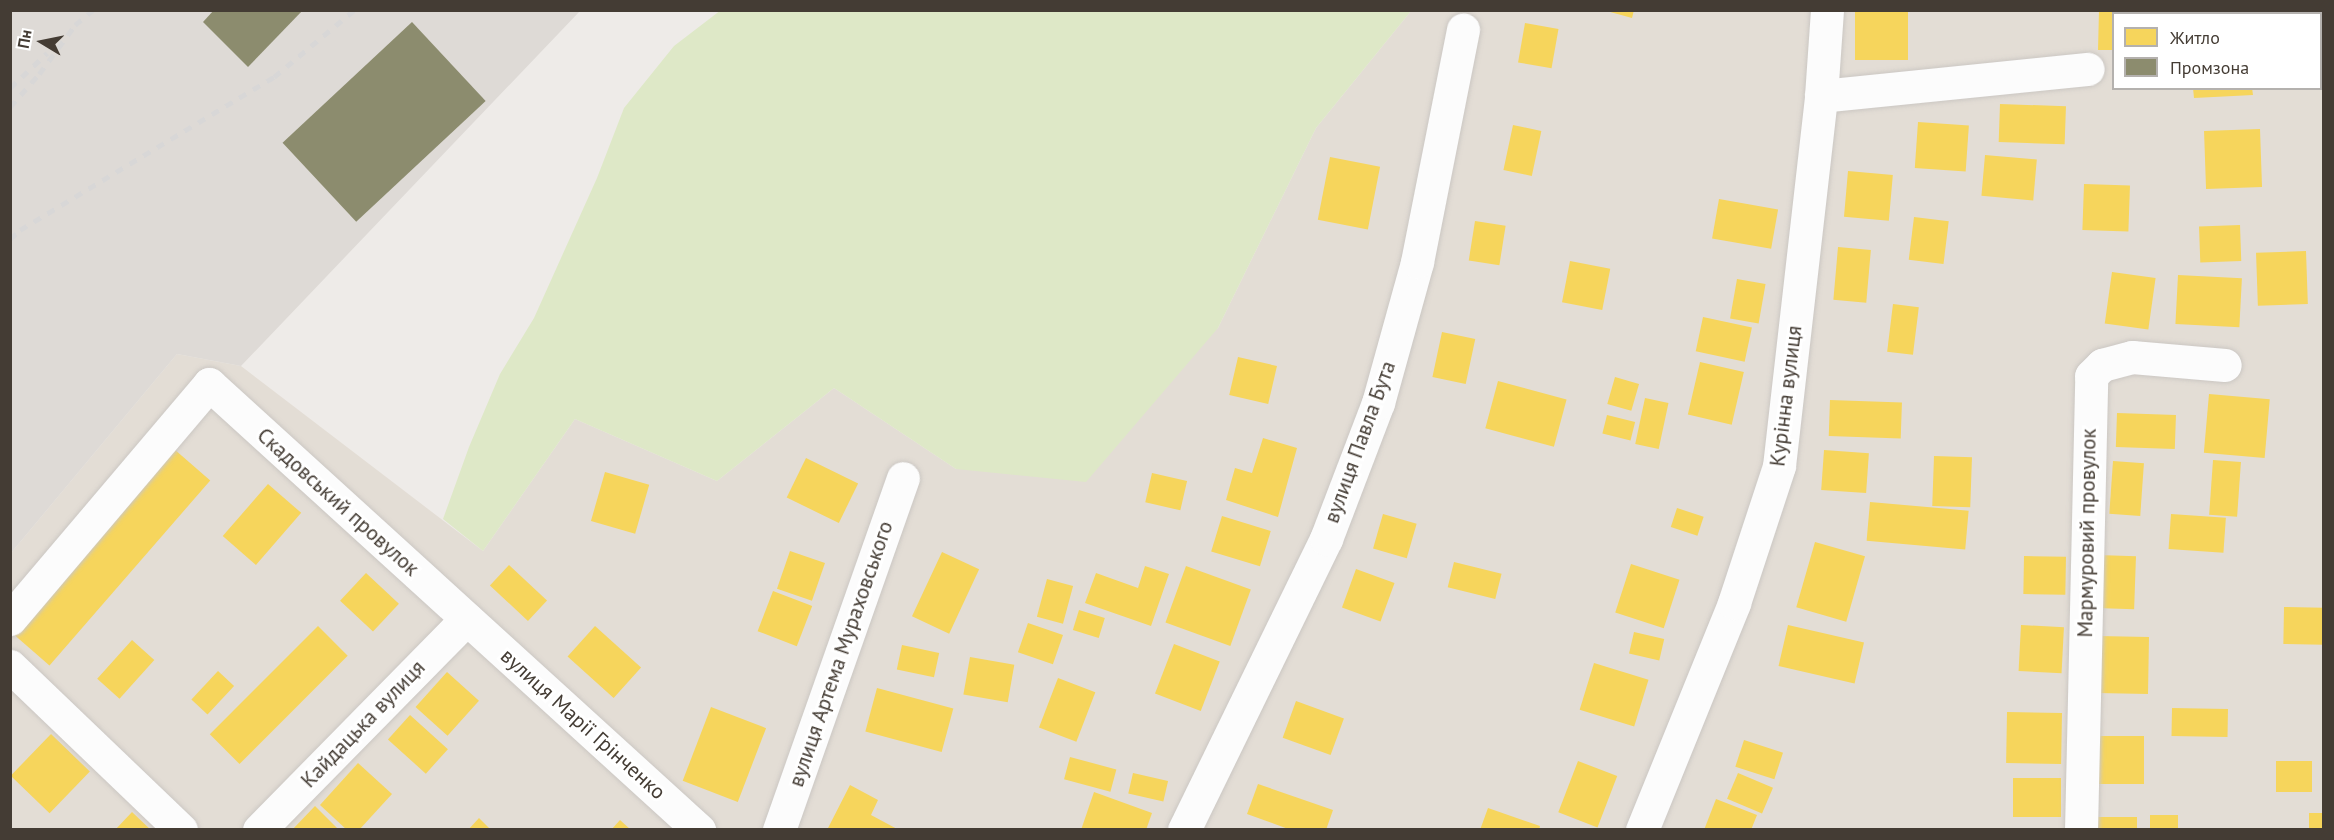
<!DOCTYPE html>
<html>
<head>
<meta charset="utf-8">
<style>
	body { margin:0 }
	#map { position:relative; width:2334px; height:840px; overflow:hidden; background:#eeebe8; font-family:"PT Sans",sans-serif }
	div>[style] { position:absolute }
	.residential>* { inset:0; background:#e3ddd5 }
	.industrial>* { inset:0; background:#dedad6 }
	.green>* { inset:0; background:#dee8c7 }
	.homes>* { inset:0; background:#f6d55c; transform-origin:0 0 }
	.industry>* { inset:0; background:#8c8c6e; transform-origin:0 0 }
	.roads { filter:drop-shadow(0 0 2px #cbc7c3) drop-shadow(0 0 2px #cbc7c3) }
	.minor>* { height:33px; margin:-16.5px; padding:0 16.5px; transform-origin:16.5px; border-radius:16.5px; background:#fcfcfc }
	.rail>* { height:4.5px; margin-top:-2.25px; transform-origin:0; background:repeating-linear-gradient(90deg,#d8d7d7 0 8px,transparent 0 16px) }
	span { translate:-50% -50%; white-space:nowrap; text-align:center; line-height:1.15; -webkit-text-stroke:6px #fff; paint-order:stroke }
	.street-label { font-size:21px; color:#443c34 }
	.frame { position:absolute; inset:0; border:12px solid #443c34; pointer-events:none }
	.legend { position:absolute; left:2112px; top:12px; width:210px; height:78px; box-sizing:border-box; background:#fff; border:2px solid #b4b1ae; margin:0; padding:8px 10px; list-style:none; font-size:18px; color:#443c34 }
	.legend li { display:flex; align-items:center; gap:12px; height:30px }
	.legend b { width:30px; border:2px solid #b4b1ae }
	.north { position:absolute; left:12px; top:12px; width:60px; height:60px; -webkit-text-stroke:4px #fff; paint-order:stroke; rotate:280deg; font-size:16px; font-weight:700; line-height:24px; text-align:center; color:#443c34 }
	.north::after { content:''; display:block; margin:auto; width:21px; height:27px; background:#443c34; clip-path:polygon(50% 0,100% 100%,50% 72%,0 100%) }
</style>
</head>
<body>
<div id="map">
	<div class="residential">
		<i style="clip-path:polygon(evenodd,1411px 11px,2323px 11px,2323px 829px,11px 830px,11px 553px,177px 354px,241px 366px,483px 551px,575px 419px,717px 481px,834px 388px,956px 469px,1218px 328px,1316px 128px,1411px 11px,2114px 14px,2320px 14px,2320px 88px,2114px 88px,2114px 14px)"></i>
	</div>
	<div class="industrial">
		<i style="clip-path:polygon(11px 11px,580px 11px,241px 366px,177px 354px,11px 553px)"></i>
	</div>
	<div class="green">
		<i style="clip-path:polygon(721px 10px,1411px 10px,1411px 11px,1316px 128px,1218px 328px,1086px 482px,956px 469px,834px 388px,717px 481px,575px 419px,483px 551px,443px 519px,469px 447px,500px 374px,534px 318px,597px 178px,624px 108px,674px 46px)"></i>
	</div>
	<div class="homes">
		<i style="clip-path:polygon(1603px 10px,1634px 10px,1632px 18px)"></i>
		<i style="left:1855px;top:10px;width:53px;height:50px"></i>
		<i style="clip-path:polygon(2099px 10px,2141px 10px,2141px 14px,2114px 14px,2114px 50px,2098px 50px)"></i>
		<i style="left:2252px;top:10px;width:34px;height:4px"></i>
		<i style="left:1525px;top:23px;width:34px;height:40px;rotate:10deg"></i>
		<i style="clip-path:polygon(2193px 88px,2252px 88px,2253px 95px,2194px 98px)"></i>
		<i style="left:2000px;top:104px;width:66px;height:38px;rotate:2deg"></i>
		<i style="left:1918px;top:122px;width:51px;height:46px;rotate:4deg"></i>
		<i style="left:1513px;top:125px;width:29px;height:46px;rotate:12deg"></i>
		<i style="left:2260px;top:129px;width:58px;height:56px;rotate:88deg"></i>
		<i style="left:1985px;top:155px;width:52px;height:41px;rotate:5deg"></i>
		<i style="left:1330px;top:157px;width:51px;height:64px;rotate:11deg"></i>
		<i style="left:1848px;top:171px;width:45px;height:46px;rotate:5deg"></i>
		<i style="left:2084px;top:184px;width:46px;height:46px;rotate:2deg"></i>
		<i style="left:1719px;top:199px;width:60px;height:40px;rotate:10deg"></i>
		<i style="left:1914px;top:217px;width:35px;height:43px;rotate:7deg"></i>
		<i style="left:1475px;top:221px;width:31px;height:40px;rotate:9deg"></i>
		<i style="left:2240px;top:225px;width:36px;height:41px;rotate:88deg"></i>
		<i style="left:1838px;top:247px;width:33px;height:53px;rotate:5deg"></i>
		<i style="left:2306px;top:251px;width:53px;height:50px;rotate:88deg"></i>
		<i style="left:1570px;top:261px;width:41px;height:42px;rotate:11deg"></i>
		<i style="left:2112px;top:272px;width:44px;height:52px;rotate:8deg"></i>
		<i style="left:2178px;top:275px;width:64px;height:49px;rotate:3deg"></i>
		<i style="left:1737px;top:279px;width:29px;height:40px;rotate:10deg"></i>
		<i style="left:1893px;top:304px;width:26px;height:48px;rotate:7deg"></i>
		<i style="left:1703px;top:317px;width:50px;height:35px;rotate:12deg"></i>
		<i style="left:1442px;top:332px;width:34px;height:46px;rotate:12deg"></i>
		<i style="left:1238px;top:357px;width:40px;height:39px;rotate:13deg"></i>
		<i style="left:1700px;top:362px;width:45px;height:54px;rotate:13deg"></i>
		<i style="left:1615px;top:377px;width:25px;height:28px;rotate:16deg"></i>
		<i style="left:1498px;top:381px;width:71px;height:49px;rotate:15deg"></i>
		<i style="left:2209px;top:394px;width:61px;height:59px;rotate:5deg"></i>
		<i style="left:1645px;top:398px;width:24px;height:47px;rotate:12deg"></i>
		<i style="left:1830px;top:400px;width:72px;height:36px;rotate:2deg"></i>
		<i style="left:2117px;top:413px;width:59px;height:34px;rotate:2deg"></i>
		<i style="left:1607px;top:415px;width:29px;height:19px;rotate:14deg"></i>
		<i style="clip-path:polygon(1263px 438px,1297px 448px,1278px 517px,1226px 500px,1235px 468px,1252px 473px)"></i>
		<i style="left:174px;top:449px;width:48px;height:245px;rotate:41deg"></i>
		<i style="left:1824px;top:450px;width:45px;height:40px;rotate:4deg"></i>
		<i style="left:1934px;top:456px;width:38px;height:50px;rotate:2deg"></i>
		<i style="left:806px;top:458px;width:58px;height:44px;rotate:26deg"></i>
		<i style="left:2213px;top:460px;width:28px;height:55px;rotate:4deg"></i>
		<i style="left:2113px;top:461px;width:31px;height:53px;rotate:4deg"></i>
		<i style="left:605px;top:472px;width:46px;height:51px;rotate:16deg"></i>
		<i style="left:1152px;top:473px;width:36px;height:30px;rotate:13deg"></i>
		<i style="left:268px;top:484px;width:44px;height:69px;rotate:41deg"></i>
		<i style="left:1870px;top:502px;width:99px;height:39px;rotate:5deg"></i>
		<i style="left:1677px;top:508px;width:28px;height:20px;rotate:18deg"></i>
		<i style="left:1383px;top:514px;width:35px;height:36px;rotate:16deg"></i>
		<i style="left:2171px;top:514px;width:55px;height:35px;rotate:4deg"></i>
		<i style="left:1222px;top:516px;width:51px;height:37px;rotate:17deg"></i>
		<i style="left:1815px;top:542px;width:52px;height:68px;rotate:16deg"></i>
		<i style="left:790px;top:551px;width:37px;height:40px;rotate:19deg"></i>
		<i style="left:942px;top:552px;width:41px;height:71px;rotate:25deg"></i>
		<i style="left:2098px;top:555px;width:38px;height:53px;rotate:2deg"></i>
		<i style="left:2024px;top:556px;width:42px;height:38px;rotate:1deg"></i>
		<i style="left:1454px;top:562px;width:49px;height:26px;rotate:14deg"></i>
		<i style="left:1631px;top:564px;width:51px;height:51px;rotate:18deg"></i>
		<i style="left:509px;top:565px;width:52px;height:28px;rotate:43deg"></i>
		<i style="clip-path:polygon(1145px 566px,1169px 574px,1151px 626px,1085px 603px,1096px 573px,1138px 588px)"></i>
		<i style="left:1186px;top:566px;width:69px;height:60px;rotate:20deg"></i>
		<i style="left:1356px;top:569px;width:41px;height:41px;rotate:20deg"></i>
		<i style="left:366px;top:573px;width:45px;height:38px;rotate:43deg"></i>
		<i style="left:1047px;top:579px;width:27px;height:39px;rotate:15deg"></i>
		<i style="left:773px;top:591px;width:42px;height:43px;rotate:21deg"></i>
		<i style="left:2284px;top:607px;width:40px;height:37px;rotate:1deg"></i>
		<i style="left:1079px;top:610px;width:27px;height:21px;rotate:17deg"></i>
		<i style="left:1028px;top:623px;width:37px;height:31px;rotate:19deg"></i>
		<i style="left:1788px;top:625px;width:78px;height:42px;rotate:13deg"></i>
		<i style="left:2021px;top:625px;width:43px;height:46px;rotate:3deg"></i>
		<i style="left:318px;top:626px;width:42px;height:153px;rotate:45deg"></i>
		<i style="left:595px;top:626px;width:62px;height:41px;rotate:42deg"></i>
		<i style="left:1634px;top:632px;width:31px;height:22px;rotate:13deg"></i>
		<i style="left:2098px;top:636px;width:51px;height:57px;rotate:1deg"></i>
		<i style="left:132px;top:640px;width:30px;height:52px;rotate:42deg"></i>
		<i style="left:1174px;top:644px;width:49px;height:53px;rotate:21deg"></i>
		<i style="left:902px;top:645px;width:38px;height:25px;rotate:12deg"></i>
		<i style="left:970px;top:657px;width:45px;height:38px;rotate:10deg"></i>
		<i style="left:1594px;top:663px;width:57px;height:49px;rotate:17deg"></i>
		<i style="left:218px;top:671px;width:22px;height:39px;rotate:43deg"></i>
		<i style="left:447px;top:672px;width:43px;height:47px;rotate:42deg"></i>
		<i style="left:1058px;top:678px;width:40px;height:53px;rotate:21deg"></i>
		<i style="left:877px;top:688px;width:79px;height:45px;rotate:15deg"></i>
		<i style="left:1296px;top:701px;width:51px;height:39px;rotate:20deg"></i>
		<i style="left:711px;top:707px;width:59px;height:79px;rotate:21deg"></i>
		<i style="left:2172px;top:708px;width:56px;height:28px;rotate:1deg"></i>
		<i style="left:2007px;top:712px;width:55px;height:51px;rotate:1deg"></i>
		<i style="left:410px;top:715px;width:51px;height:33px;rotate:42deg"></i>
		<i style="left:51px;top:734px;width:54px;height:58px;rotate:44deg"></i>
		<i style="left:2144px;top:736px;width:48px;height:46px;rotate:90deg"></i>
		<i style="left:1744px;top:740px;width:41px;height:28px;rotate:18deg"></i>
		<i style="left:1070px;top:757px;width:48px;height:23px;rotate:15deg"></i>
		<i style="left:1578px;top:761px;width:42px;height:55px;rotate:21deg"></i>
		<i style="left:2276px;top:761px;width:36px;height:31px"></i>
		<i style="clip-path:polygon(358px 763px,392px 794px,359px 830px,347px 830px,320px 805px)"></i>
		<i style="left:1133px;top:773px;width:36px;height:21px;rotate:13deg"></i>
		<i style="left:1738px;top:773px;width:38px;height:28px;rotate:23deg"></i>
		<i style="left:2013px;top:778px;width:48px;height:39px"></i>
		<i style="clip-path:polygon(1258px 784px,1333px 810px,1326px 830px,1291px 830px,1247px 814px)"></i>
		<i style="clip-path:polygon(850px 785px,878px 800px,871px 815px,899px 830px,827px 830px)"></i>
		<i style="clip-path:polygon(1094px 792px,1152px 813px,1146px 830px,1081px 830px)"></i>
		<i style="clip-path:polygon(1716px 799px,1757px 815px,1751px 830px,1704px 830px)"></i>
		<i style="clip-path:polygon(315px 806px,339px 830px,292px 830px)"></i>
		<i style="clip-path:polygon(1488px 808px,1540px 826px,1539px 830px,1480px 830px)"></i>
		<i style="clip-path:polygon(132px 812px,151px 830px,115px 830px)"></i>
		<i style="left:2309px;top:813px;width:15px;height:17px"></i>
		<i style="left:2150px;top:815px;width:28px;height:15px"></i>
		<i style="left:2137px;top:817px;width:13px;height:49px;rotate:90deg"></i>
		<i style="clip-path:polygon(479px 818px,491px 830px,468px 830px)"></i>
		<i style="clip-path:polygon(620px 820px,631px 830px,611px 830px)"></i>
	</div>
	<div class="industry">
		<i style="clip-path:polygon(214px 10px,303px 10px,248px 67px,203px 22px)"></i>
		<i style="left:412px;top:22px;width:108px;height:177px;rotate:47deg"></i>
	</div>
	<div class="roads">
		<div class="minor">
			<i style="left:1821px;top:96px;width:268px;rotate:-5.8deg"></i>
			<i style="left:10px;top:619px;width:308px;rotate:-49.7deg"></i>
			<i style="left:209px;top:384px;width:663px;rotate:42.31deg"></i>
			<i style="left:10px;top:666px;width:237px;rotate:43.8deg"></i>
			<i style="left:259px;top:830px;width:296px;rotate:-45.5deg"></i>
			<i style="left:779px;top:830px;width:373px;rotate:-70.6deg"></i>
			<i style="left:1184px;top:830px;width:324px;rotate:-64deg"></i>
			<i style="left:1326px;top:539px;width:146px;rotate:-69.1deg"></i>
			<i style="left:1378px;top:403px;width:146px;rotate:-74.5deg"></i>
			<i style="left:1417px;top:262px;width:237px;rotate:-78.8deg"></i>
			<i style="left:1642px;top:830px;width:245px;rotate:-67.9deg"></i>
			<i style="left:1734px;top:603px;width:144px;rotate:-71.8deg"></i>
			<i style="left:1779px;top:466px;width:372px;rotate:-83.5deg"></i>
			<i style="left:1821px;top:96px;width:86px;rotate:-86deg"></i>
			<i style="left:2081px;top:830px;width:454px;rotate:-88.7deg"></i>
			<i style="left:2091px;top:376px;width:16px;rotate:-45deg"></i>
			<i style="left:2102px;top:365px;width:31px;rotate:-15deg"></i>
			<i style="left:2132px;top:357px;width:93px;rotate:4.9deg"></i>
		</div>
	</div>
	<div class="rail">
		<i style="left:10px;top:88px;width:51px;rotate:-43.4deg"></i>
		<i style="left:10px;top:107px;width:44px;rotate:-48.7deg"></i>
		<i style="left:39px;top:74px;width:61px;rotate:-53.7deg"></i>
		<i style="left:75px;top:25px;width:23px;rotate:-40deg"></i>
		<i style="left:10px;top:239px;width:13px;rotate:-42deg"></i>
		<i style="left:20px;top:230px;width:297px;rotate:-31.1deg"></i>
		<i style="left:274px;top:77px;width:104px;rotate:-39.9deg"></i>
	</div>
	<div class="street-label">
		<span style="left:1786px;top:396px;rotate:-83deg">Курінна вулиця</span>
		<span style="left:1360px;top:442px;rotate:-70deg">вулиця Павла Бута</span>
		<span style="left:338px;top:502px;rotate:42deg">Скадовський провулок</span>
		<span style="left:2087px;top:533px;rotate:-89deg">Мармуровий провулок</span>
		<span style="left:841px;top:654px;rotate:-71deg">вулиця Артема Мураховського</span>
		<span style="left:363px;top:724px;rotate:-46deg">Кайдацька вулиця</span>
		<span style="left:583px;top:724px;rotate:42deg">вулиця Марії Грінченко</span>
	</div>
	<div class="frame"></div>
	<ul class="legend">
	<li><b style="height:16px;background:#f6d55c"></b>Житло</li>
	<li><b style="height:16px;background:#8c8c6e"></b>Промзона</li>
	</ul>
	<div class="north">Пн</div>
</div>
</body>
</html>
